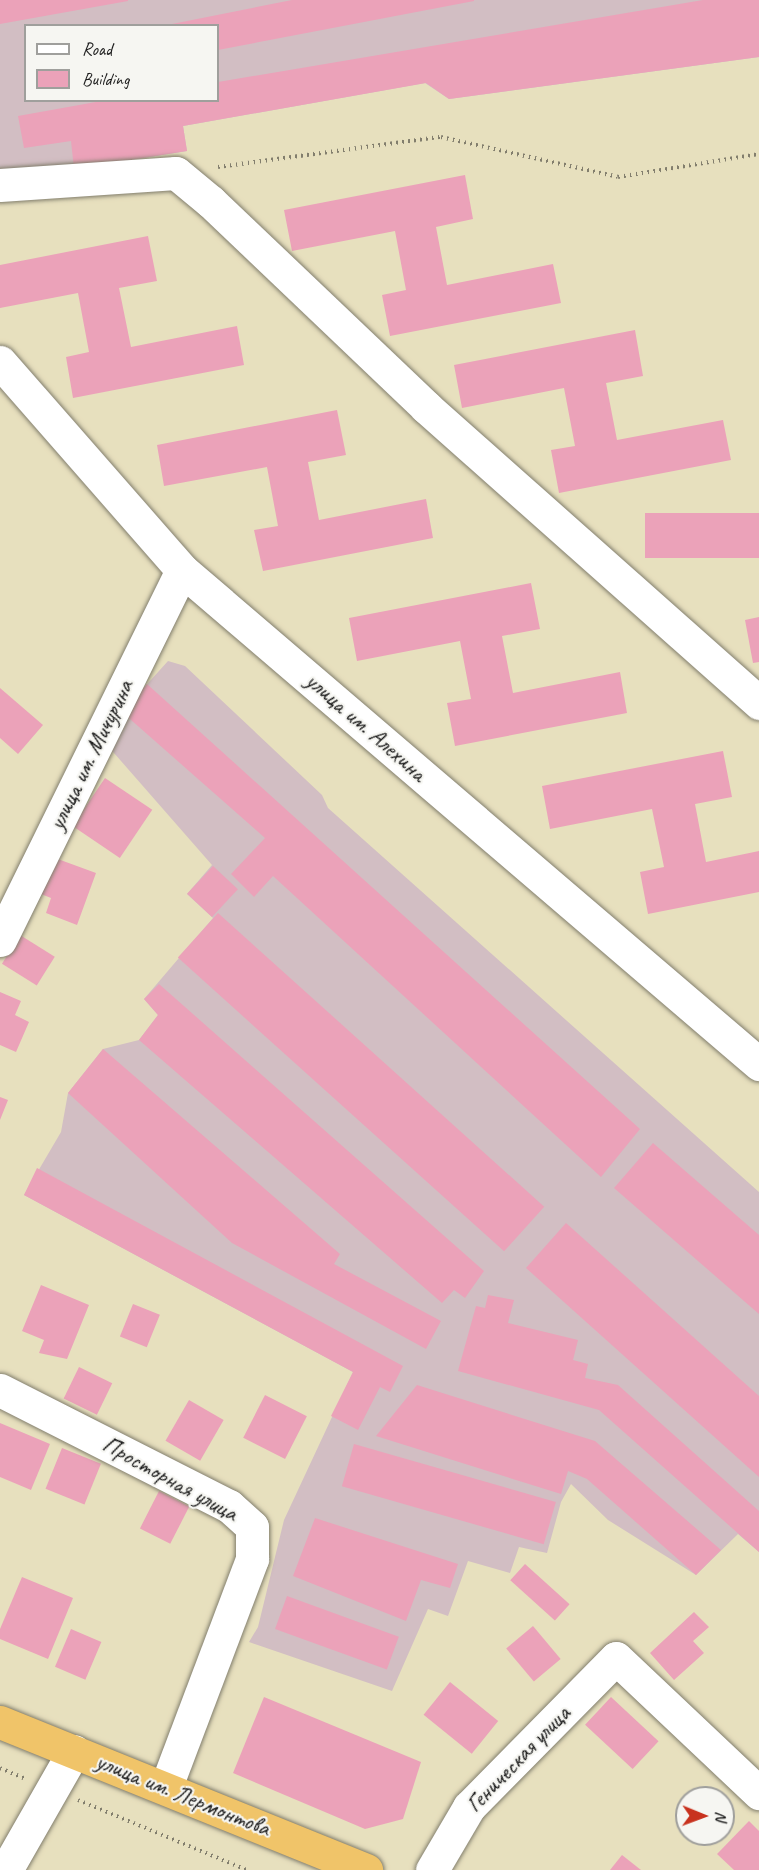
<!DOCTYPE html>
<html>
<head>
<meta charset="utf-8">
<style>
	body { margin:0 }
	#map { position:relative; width:759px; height:1870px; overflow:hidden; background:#e7e0be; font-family:Caveat,sans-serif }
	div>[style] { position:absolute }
	.industrial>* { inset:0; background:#d2bec3 }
	.building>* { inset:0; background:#eba2b9; transform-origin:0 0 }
	.path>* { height:4px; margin-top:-2px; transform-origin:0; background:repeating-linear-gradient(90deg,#827e6d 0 1.5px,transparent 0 6px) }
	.roads { filter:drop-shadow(0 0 2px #827e6d) drop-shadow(0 0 2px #827e6d) }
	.minor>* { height:33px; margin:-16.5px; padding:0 16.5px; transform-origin:16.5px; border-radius:16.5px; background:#fff }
	.highway>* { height:33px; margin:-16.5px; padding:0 16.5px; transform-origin:16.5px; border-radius:16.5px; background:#f0c469 }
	span { translate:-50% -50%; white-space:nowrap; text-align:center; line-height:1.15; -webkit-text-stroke:4.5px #f6f6f2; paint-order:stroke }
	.street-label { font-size:24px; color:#1c1c1c }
	.legend { position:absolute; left:24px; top:24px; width:195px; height:78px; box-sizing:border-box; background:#f6f6f2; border:2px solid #9f9f9c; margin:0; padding:8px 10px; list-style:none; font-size:18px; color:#1c1c1c }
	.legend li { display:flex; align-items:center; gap:12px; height:30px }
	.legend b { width:30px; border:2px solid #9f9f9c }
	.north { position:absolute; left:675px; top:1786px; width:60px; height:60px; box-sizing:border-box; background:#f6f6f2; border:2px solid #9f9f9c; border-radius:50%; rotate:91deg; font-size:16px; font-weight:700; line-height:24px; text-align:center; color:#1c1c1c }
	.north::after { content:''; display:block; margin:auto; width:21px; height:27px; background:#c8321e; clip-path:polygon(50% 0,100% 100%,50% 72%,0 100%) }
</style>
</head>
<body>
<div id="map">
	<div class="industrial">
		<i style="clip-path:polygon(evenodd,0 0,759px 0,759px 57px,449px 99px,425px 83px,183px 126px,187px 151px,74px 169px,0 173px,0 0,26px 26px,218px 26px,218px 100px,26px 100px,26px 26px)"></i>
		<i style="clip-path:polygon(168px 661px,185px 666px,322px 795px,328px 808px,759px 1192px,759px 1552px,738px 1534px,696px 1575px,608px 1520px,571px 1484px,561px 1502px,547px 1553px,519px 1547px,510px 1573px,468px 1561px,448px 1616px,428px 1609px,392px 1691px,249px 1642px,258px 1627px,284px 1520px,353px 1372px,24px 1195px,61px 1132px,68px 1093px,103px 1049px,139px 1040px,158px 1015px,144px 999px,213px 918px,187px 894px,212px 865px,107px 745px,122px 712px)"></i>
	</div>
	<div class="building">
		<i style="clip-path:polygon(0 0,128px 0,128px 1px,0 24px)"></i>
		<i style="clip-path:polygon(292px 0,474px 0,474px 1px,218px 50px,218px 26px,162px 26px)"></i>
		<i style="clip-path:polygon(703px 0,759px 0,759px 57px,449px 99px,426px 83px,183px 126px,187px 151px,74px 169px,71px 141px,24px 148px,18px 116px,107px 100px,218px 100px,218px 82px)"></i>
		<i style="clip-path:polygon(465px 175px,473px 219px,436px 227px,447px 285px,553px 264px,561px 303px,390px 336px,382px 295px,406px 290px,395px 231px,292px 251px,284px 210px)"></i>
		<i style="clip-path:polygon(148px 236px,157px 281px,119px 288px,131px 347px,237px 326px,244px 365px,73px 398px,66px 357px,89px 352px,78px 293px,0 308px,0 265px)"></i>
		<i style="clip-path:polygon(635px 330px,643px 376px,606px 383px,617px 440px,723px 420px,731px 460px,559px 493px,551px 450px,575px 446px,564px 388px,462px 408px,454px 365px)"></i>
		<i style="clip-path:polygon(337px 410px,346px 455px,308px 462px,319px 520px,426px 499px,433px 538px,263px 571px,254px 530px,278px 526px,267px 467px,164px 486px,157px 445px)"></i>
		<i style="left:759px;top:513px;width:45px;height:114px;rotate:90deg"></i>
		<i style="clip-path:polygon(531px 583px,540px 629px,502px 636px,513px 693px,620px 672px,627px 713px,455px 746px,447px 703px,471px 699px,460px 641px,357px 661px,349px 618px)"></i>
		<i style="clip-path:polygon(759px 617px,759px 662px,753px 663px,745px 620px)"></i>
		<i style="clip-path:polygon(147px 684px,640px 1129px,601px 1177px,273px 876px,254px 897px,231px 874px,265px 838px,122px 712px)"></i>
		<i style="clip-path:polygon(0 688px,43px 725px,18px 754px,0 738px)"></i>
		<i style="clip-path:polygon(723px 751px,732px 797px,695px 804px,706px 862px,759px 851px,759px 892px,648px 914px,640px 872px,664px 867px,652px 809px,550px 829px,542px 786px)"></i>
		<i style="left:105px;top:778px;width:57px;height:58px;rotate:34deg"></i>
		<i style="clip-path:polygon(55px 858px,96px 873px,77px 925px,46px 913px,51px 898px,41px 894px)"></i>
		<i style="left:213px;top:866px;width:34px;height:38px;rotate:43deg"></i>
		<i style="left:218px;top:913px;width:439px;height:60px;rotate:42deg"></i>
		<i style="left:20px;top:935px;width:41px;height:34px;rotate:32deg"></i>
		<i style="clip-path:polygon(159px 984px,484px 1271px,465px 1298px,454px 1290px,442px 1303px,139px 1040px,158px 1015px,144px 999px)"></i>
		<i style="clip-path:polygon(0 992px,21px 1001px,15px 1015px,29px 1022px,16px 1052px,0 1045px)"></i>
		<i style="clip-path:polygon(103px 1049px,340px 1254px,334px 1264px,441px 1321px,426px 1349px,232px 1243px,68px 1093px)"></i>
		<i style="clip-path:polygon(0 1097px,8px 1100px,0 1120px)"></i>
		<i style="clip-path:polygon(653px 1143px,759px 1235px,759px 1314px,614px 1188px)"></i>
		<i style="clip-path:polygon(37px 1168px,403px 1366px,390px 1392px,380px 1387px,358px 1430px,331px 1416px,353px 1372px,24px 1195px)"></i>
		<i style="clip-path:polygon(566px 1223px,759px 1396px,759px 1477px,526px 1268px)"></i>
		<i style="clip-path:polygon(41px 1285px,89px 1305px,67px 1359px,39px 1353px,44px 1340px,22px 1331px)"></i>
		<i style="clip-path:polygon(488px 1295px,514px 1300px,508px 1323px,578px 1340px,573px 1360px,588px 1364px,585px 1378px,618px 1385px,759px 1511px,759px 1552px,599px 1410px,458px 1371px,476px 1306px,485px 1308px)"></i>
		<i style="left:133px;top:1304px;width:29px;height:35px;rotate:22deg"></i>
		<i style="left:79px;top:1367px;width:37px;height:35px;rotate:26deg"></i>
		<i style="clip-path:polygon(417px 1385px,595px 1441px,721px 1550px,696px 1575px,587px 1479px,568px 1471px,561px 1494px,376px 1436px)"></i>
		<i style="left:265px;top:1395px;width:47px;height:48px;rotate:27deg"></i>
		<i style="left:189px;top:1400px;width:40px;height:47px;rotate:30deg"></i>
		<i style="clip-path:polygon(0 1423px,50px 1444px,31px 1490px,0 1477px)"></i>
		<i style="left:354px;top:1444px;width:210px;height:44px;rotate:16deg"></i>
		<i style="left:62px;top:1448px;width:42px;height:44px;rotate:22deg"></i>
		<i style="left:159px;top:1491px;width:34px;height:42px;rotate:27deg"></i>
		<i style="clip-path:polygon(315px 1518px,458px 1564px,450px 1588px,421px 1580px,406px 1621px,293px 1576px)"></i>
		<i style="left:525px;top:1564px;width:60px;height:22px;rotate:42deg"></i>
		<i style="clip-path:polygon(22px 1577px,73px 1598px,48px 1659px,0 1639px,0 1629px)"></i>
		<i style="left:287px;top:1596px;width:119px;height:35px;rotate:20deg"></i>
		<i style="clip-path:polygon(694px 1612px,709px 1627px,693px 1641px,704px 1653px,674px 1680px,650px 1653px)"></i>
		<i style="left:533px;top:1626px;width:43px;height:35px;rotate:50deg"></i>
		<i style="left:71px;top:1629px;width:33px;height:41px;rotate:23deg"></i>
		<i style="left:450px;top:1682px;width:62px;height:42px;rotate:39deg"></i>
		<i style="clip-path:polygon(264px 1697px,421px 1762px,403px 1819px,365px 1829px,233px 1773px)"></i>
		<i style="left:611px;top:1697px;width:65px;height:38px;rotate:43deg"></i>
		<i style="clip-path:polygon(749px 1821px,759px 1831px,759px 1870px,734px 1870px,717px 1854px)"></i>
		<i style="clip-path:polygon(622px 1855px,641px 1870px,610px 1870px)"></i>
	</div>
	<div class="path">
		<i style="left:218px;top:167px;width:225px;rotate:-7.7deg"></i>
		<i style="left:441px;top:137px;width:181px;rotate:12.7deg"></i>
		<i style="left:618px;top:177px;width:143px;rotate:-9.3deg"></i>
		<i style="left:0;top:1768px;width:26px;rotate:23deg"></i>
		<i style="left:78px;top:1800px;width:183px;rotate:22.5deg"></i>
	</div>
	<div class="roads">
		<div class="minor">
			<i style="left:0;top:185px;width:176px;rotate:-3.9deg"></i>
			<i style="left:176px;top:173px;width:45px;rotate:39.6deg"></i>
			<i style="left:211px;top:202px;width:297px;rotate:43.6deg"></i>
			<i style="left:426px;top:407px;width:446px;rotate:41.6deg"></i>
			<i style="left:0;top:362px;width:276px;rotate:48.8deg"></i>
			<i style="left:182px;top:570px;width:760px;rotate:40.57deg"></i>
			<i style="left:0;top:940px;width:412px;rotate:-63.8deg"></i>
			<i style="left:0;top:1390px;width:257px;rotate:26.9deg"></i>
			<i style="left:229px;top:1506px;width:31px;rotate:42deg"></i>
			<i style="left:252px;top:1527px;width:32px;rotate:90deg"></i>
			<i style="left:252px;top:1559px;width:244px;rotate:110.7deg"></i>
			<i style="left:6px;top:1870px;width:137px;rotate:-60.3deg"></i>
			<i style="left:432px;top:1870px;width:73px;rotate:-59.6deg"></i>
			<i style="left:469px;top:1807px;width:209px;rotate:-45.4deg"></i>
			<i style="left:616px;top:1658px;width:197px;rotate:43.4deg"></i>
		</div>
		<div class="highway">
			<i style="left:0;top:1722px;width:395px;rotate:22deg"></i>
		</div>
	</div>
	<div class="street-label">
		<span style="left:366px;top:727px;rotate:41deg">улица им. Алехина</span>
		<span style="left:91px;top:755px;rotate:-64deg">улица им. Мичурина</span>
		<span style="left:170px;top:1479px;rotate:29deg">Просторная улица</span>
		<span style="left:518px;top:1759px;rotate:-46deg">Геническая улица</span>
		<span style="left:183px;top:1795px;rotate:22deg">улица им. Лермонтова</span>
	</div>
	<ul class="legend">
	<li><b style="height:8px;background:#fff"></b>Road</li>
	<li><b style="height:16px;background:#eba2b9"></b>Building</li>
	</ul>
	<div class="north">N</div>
</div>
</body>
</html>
